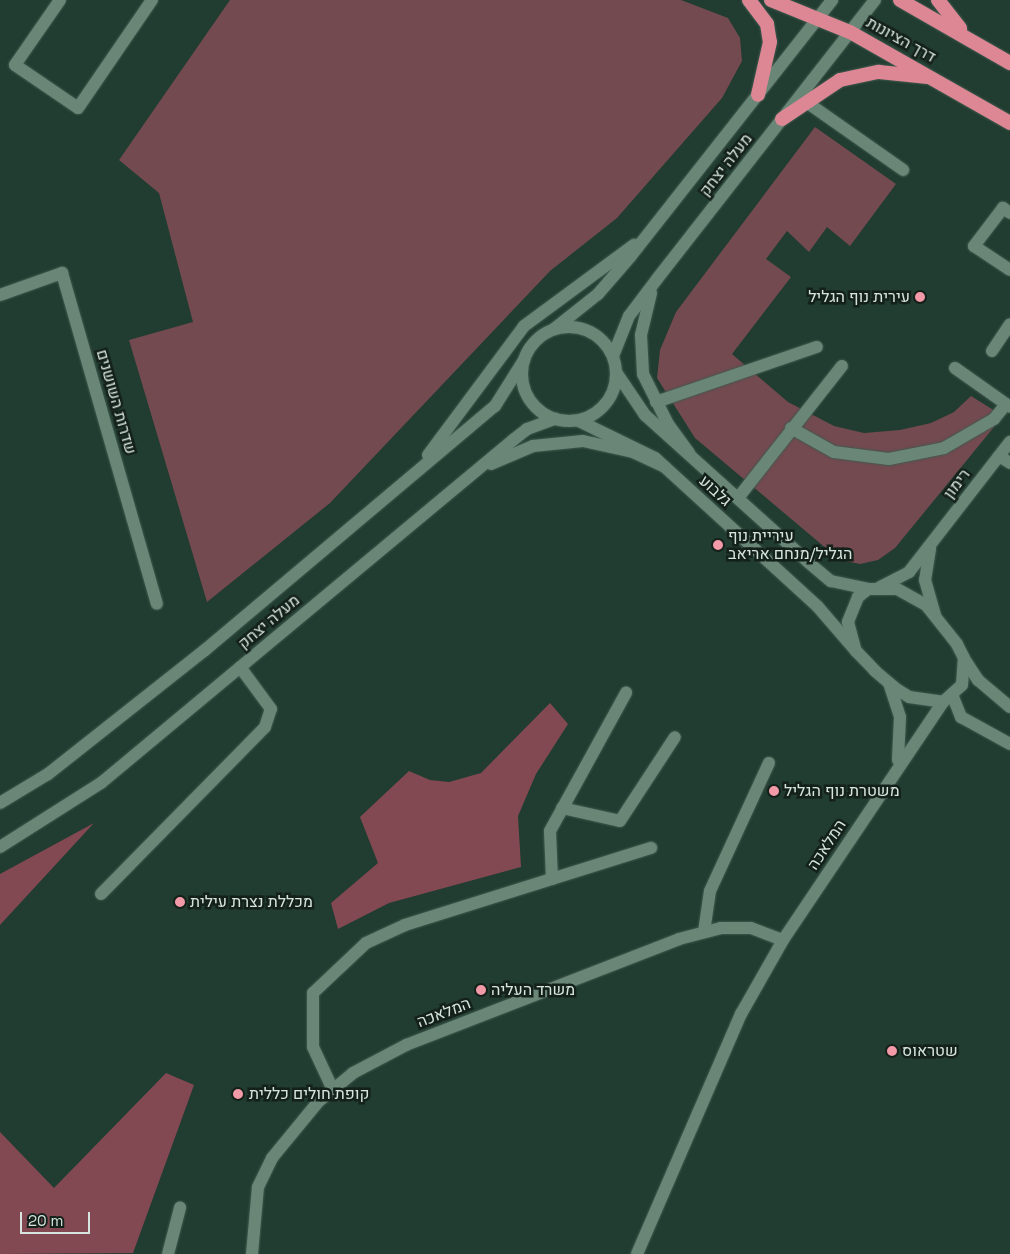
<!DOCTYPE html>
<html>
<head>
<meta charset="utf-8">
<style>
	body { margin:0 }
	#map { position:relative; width:1010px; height:1254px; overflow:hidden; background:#213c30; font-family:"Space Grotesk",Heebo,sans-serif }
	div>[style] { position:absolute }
	.green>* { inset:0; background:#734a50 }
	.forest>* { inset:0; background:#824953 }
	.roads { filter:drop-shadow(0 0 1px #41594f) drop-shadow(0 0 1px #41594f) }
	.service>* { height:12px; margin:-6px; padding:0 6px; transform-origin:6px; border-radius:6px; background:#698677 }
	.pedestrian>* { height:12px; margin:-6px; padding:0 6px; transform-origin:6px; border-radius:6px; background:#698677 }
	.minor>* { height:12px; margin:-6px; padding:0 6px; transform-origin:6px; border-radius:6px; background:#698677 }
	.tertiary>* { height:12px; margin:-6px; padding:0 6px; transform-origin:6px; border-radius:6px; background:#698677 }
	.secondary>* { height:12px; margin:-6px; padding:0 6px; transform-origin:6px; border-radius:6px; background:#698677 }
	.secondary>.ring { margin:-6px; padding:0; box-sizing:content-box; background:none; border:12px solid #698677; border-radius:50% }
	.trunk>* { height:14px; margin:-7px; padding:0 7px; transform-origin:7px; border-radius:7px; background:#dd8794 }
	.dots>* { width:14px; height:14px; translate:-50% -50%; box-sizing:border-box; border:2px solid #14201a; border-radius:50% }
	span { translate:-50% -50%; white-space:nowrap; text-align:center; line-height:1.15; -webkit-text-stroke:5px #14201a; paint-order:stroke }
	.street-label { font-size:16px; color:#d5e5dd }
	.poi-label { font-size:16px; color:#d5e5dd }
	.right { translate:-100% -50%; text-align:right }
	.left { translate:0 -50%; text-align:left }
	.scale { position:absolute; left:20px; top:1212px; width:70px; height:22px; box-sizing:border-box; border:2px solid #d5e5dd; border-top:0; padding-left:6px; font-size:15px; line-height:18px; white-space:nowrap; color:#d5e5dd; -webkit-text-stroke:4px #14201a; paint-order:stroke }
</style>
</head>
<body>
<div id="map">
	<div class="green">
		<i style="clip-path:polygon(230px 0,681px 0,728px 18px,740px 38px,742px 61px,722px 98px,617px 218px,550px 271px,330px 503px,207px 602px,129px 340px,193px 322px,159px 193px,119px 160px)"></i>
		<i style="clip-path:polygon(815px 127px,896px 184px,850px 246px,827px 227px,809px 252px,787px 231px,766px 259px,791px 277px,732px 354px,788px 402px,834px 426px,864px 433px,900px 430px,931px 423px,954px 412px,971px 396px,1003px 416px,895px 548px,878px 560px,860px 564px,840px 560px,695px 438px,657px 378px,660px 350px,676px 312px)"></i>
	</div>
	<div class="forest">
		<i style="clip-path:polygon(550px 703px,568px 724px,536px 774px,518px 816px,521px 867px,389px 903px,338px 929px,331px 903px,378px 863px,360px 817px,409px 771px,430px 780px,449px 782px,481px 773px)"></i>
		<i style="clip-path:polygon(94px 823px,0 925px,0 874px)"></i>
		<i style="clip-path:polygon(166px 1073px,194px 1085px,133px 1253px,0 1254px,0 1132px,54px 1188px)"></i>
	</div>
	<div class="roads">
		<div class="service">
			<i style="left:60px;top:0;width:79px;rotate:124.7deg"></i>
			<i style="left:15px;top:65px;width:76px;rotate:34.3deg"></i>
			<i style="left:78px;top:108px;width:131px;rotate:-55.6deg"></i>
			<i style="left:805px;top:101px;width:120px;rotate:35.1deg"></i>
			<i style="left:1010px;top:213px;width:9px;rotate:-144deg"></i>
			<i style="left:1003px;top:208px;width:48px;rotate:127.3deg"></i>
			<i style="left:974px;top:246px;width:43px;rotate:33.7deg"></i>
			<i style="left:992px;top:351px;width:32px;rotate:-56deg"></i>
			<i style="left:999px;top:456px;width:13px;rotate:32deg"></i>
			<i style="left:562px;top:808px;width:59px;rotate:12.6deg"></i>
			<i style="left:620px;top:821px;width:100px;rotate:-56.8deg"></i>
			<i style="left:552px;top:879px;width:48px;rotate:-92.4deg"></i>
			<i style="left:550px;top:831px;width:158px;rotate:-61.2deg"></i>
			<i style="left:704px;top:932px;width:41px;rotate:-81.7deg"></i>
			<i style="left:710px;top:891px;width:141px;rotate:-65.3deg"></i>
			<i style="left:333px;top:1090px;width:47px;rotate:-114.9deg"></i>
			<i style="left:313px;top:1047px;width:54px;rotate:-90deg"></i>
			<i style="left:313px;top:993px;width:73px;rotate:-43.3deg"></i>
			<i style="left:366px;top:943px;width:43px;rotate:-24.8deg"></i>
			<i style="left:405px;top:925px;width:258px;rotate:-17.4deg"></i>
		</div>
		<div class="pedestrian">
			<i style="left:955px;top:368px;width:67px;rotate:35.3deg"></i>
			<i style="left:656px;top:402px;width:170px;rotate:-18.9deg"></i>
			<i style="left:791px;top:428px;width:49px;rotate:29.2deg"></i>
			<i style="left:834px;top:452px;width:55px;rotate:7.3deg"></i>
			<i style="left:889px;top:459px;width:56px;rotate:-11.3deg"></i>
			<i style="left:944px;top:448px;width:58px;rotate:-30.1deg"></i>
			<i style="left:994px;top:419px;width:19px;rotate:-51deg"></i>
			<i style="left:738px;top:498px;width:168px;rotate:-51.8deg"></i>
		</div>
		<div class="minor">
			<i style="left:0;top:295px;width:66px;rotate:-19.5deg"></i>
			<i style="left:62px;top:273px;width:344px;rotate:74deg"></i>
			<i style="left:930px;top:549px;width:31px;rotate:99deg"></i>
			<i style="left:925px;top:580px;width:36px;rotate:74deg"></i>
			<i style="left:880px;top:587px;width:33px;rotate:-27deg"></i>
			<i style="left:909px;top:572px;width:165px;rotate:-52.2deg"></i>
			<i style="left:889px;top:683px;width:36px;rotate:72deg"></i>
			<i style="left:900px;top:717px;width:43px;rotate:92.7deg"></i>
			<i style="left:101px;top:894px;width:234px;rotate:-45.5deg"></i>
			<i style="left:265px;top:727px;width:19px;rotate:-72deg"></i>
			<i style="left:271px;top:709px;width:52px;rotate:-126.4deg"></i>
			<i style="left:168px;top:1254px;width:48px;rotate:-75.4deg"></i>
			<i style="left:252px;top:1254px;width:67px;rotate:-84.9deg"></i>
			<i style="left:258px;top:1187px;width:32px;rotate:-64deg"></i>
			<i style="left:272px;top:1158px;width:72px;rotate:-50.6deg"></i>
			<i style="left:318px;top:1102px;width:45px;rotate:-39.6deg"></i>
			<i style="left:353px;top:1073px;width:60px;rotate:-27.8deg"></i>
			<i style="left:406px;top:1045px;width:293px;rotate:-21.2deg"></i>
			<i style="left:679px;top:939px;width:43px;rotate:-14.7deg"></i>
			<i style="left:721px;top:928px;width:30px"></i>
			<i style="left:751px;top:928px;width:34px;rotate:21deg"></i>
			<i style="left:637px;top:1254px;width:262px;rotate:-66.6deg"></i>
			<i style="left:741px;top:1014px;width:85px;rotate:-60.4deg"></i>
			<i style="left:783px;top:940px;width:287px;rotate:-56.1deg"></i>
		</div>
		<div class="tertiary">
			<i style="left:616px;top:372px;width:52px;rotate:56deg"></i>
			<i style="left:645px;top:415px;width:219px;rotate:42deg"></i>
			<i style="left:808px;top:562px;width:30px;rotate:40deg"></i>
			<i style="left:831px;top:581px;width:38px;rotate:12deg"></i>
			<i style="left:579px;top:421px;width:85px;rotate:26deg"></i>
			<i style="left:655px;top:458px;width:221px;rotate:42.4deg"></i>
			<i style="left:818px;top:607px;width:58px;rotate:49.2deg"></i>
			<i style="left:856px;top:651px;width:28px;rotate:46deg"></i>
			<i style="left:875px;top:671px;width:30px;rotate:40deg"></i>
			<i style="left:898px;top:690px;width:13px;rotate:32deg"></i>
			<i style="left:909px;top:697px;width:34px;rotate:8deg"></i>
			<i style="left:943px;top:702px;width:25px;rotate:-42deg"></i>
			<i style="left:962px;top:685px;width:27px;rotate:-86deg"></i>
			<i style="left:964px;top:658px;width:16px;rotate:-117deg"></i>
			<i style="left:957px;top:644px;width:50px;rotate:-128.5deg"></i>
			<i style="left:926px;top:605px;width:33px;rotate:-151deg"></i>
			<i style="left:897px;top:589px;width:29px;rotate:180deg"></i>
			<i style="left:868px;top:589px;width:13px;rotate:141deg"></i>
			<i style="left:858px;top:597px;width:27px;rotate:112deg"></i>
			<i style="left:848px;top:622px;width:30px;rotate:75deg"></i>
			<i style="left:965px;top:660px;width:24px;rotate:57deg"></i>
			<i style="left:978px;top:680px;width:42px;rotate:40.2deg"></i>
			<i style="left:953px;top:697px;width:22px;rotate:68deg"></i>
			<i style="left:961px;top:717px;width:56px;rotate:28.9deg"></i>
		</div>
		<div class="secondary">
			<i style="left:651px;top:293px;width:43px;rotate:103.4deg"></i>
			<i style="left:641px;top:335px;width:39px;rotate:87deg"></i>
			<i style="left:643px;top:374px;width:56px;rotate:63.4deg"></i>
			<i style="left:668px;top:424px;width:36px;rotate:54deg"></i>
			<i class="ring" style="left:522px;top:327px;width:82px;height:82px"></i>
			<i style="left:554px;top:329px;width:56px;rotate:-38.5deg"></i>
			<i style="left:598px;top:294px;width:49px;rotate:-49.1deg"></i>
			<i style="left:630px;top:257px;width:327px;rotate:-51.8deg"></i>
			<i style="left:613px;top:356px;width:43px;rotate:-68.2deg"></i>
			<i style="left:629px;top:316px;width:46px;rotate:-52.9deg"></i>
			<i style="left:657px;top:279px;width:354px;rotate:-52deg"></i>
			<i style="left:428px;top:455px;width:161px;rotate:-53.3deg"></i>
			<i style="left:524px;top:326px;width:137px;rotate:-36.4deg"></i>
			<i style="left:491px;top:464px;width:46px;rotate:-23.2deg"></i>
			<i style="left:533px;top:446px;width:50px;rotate:-5.7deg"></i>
			<i style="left:583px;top:441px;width:51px;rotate:12.4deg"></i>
			<i style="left:633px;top:452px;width:35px;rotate:25deg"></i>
			<i style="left:0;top:803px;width:56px;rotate:-31.1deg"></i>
			<i style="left:48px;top:774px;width:200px;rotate:-38.3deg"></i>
			<i style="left:205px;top:650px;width:379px;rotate:-40.1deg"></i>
			<i style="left:495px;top:406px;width:54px;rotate:-57.8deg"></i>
			<i style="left:0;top:847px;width:120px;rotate:-32.4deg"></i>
			<i style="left:101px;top:783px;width:536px;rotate:-39.78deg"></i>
			<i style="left:513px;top:440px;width:18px;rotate:-38deg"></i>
			<i style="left:527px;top:429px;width:30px;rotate:-20deg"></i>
		</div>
		<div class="trunk">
			<i style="left:749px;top:0;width:30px;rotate:53deg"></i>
			<i style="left:767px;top:24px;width:18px;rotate:81deg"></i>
			<i style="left:770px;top:42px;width:54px;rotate:102.8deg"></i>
			<i style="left:771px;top:0;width:85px;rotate:22.1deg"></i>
			<i style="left:850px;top:32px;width:184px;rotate:29.6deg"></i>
			<i style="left:900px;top:0;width:127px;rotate:29.8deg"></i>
			<i style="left:938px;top:0;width:36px;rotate:52deg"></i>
			<i style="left:782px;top:119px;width:70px;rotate:-33.9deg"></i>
			<i style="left:840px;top:80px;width:40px;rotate:-12deg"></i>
			<i style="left:879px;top:72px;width:49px;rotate:5.8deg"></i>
		</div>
	</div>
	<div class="dots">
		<i style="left:920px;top:297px;background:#f39aa8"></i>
		<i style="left:718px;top:545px;background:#f39aa8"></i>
		<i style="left:774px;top:791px;background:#f39aa8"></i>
		<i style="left:180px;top:902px;background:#f39aa8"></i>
		<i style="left:481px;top:990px;background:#f39aa8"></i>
		<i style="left:892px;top:1051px;background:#f39aa8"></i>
		<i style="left:238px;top:1094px;background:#f39aa8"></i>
	</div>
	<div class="street-label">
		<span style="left:901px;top:40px;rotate:29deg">דרך הציונות</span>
		<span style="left:726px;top:165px;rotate:-52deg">מעלה יצחק</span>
		<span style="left:116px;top:402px;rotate:74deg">שדרות השושנים</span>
		<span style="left:957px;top:484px;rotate:-53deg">רימון</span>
		<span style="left:715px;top:491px;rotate:43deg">גלבוע</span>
		<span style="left:269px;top:622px;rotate:-40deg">מעלה יצחק</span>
		<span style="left:827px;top:845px;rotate:-57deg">המלאכה</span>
		<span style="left:444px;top:1013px;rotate:-21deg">המלאכה</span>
	</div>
	<div class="poi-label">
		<span class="right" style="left:910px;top:297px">עירית נוף הגליל</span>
		<span class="left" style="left:728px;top:545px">עיריית נוף<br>הגליל/מנחם אריאב</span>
		<span class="left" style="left:784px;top:791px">משטרת נוף הגליל</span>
		<span class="left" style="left:190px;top:902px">מכללת נצרת עילית</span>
		<span class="left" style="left:491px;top:990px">משרד העליה</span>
		<span class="left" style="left:902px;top:1051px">שטראוס</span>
		<span class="left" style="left:249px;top:1094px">קופת חולים כללית</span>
	</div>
	<div class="scale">20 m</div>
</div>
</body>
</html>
